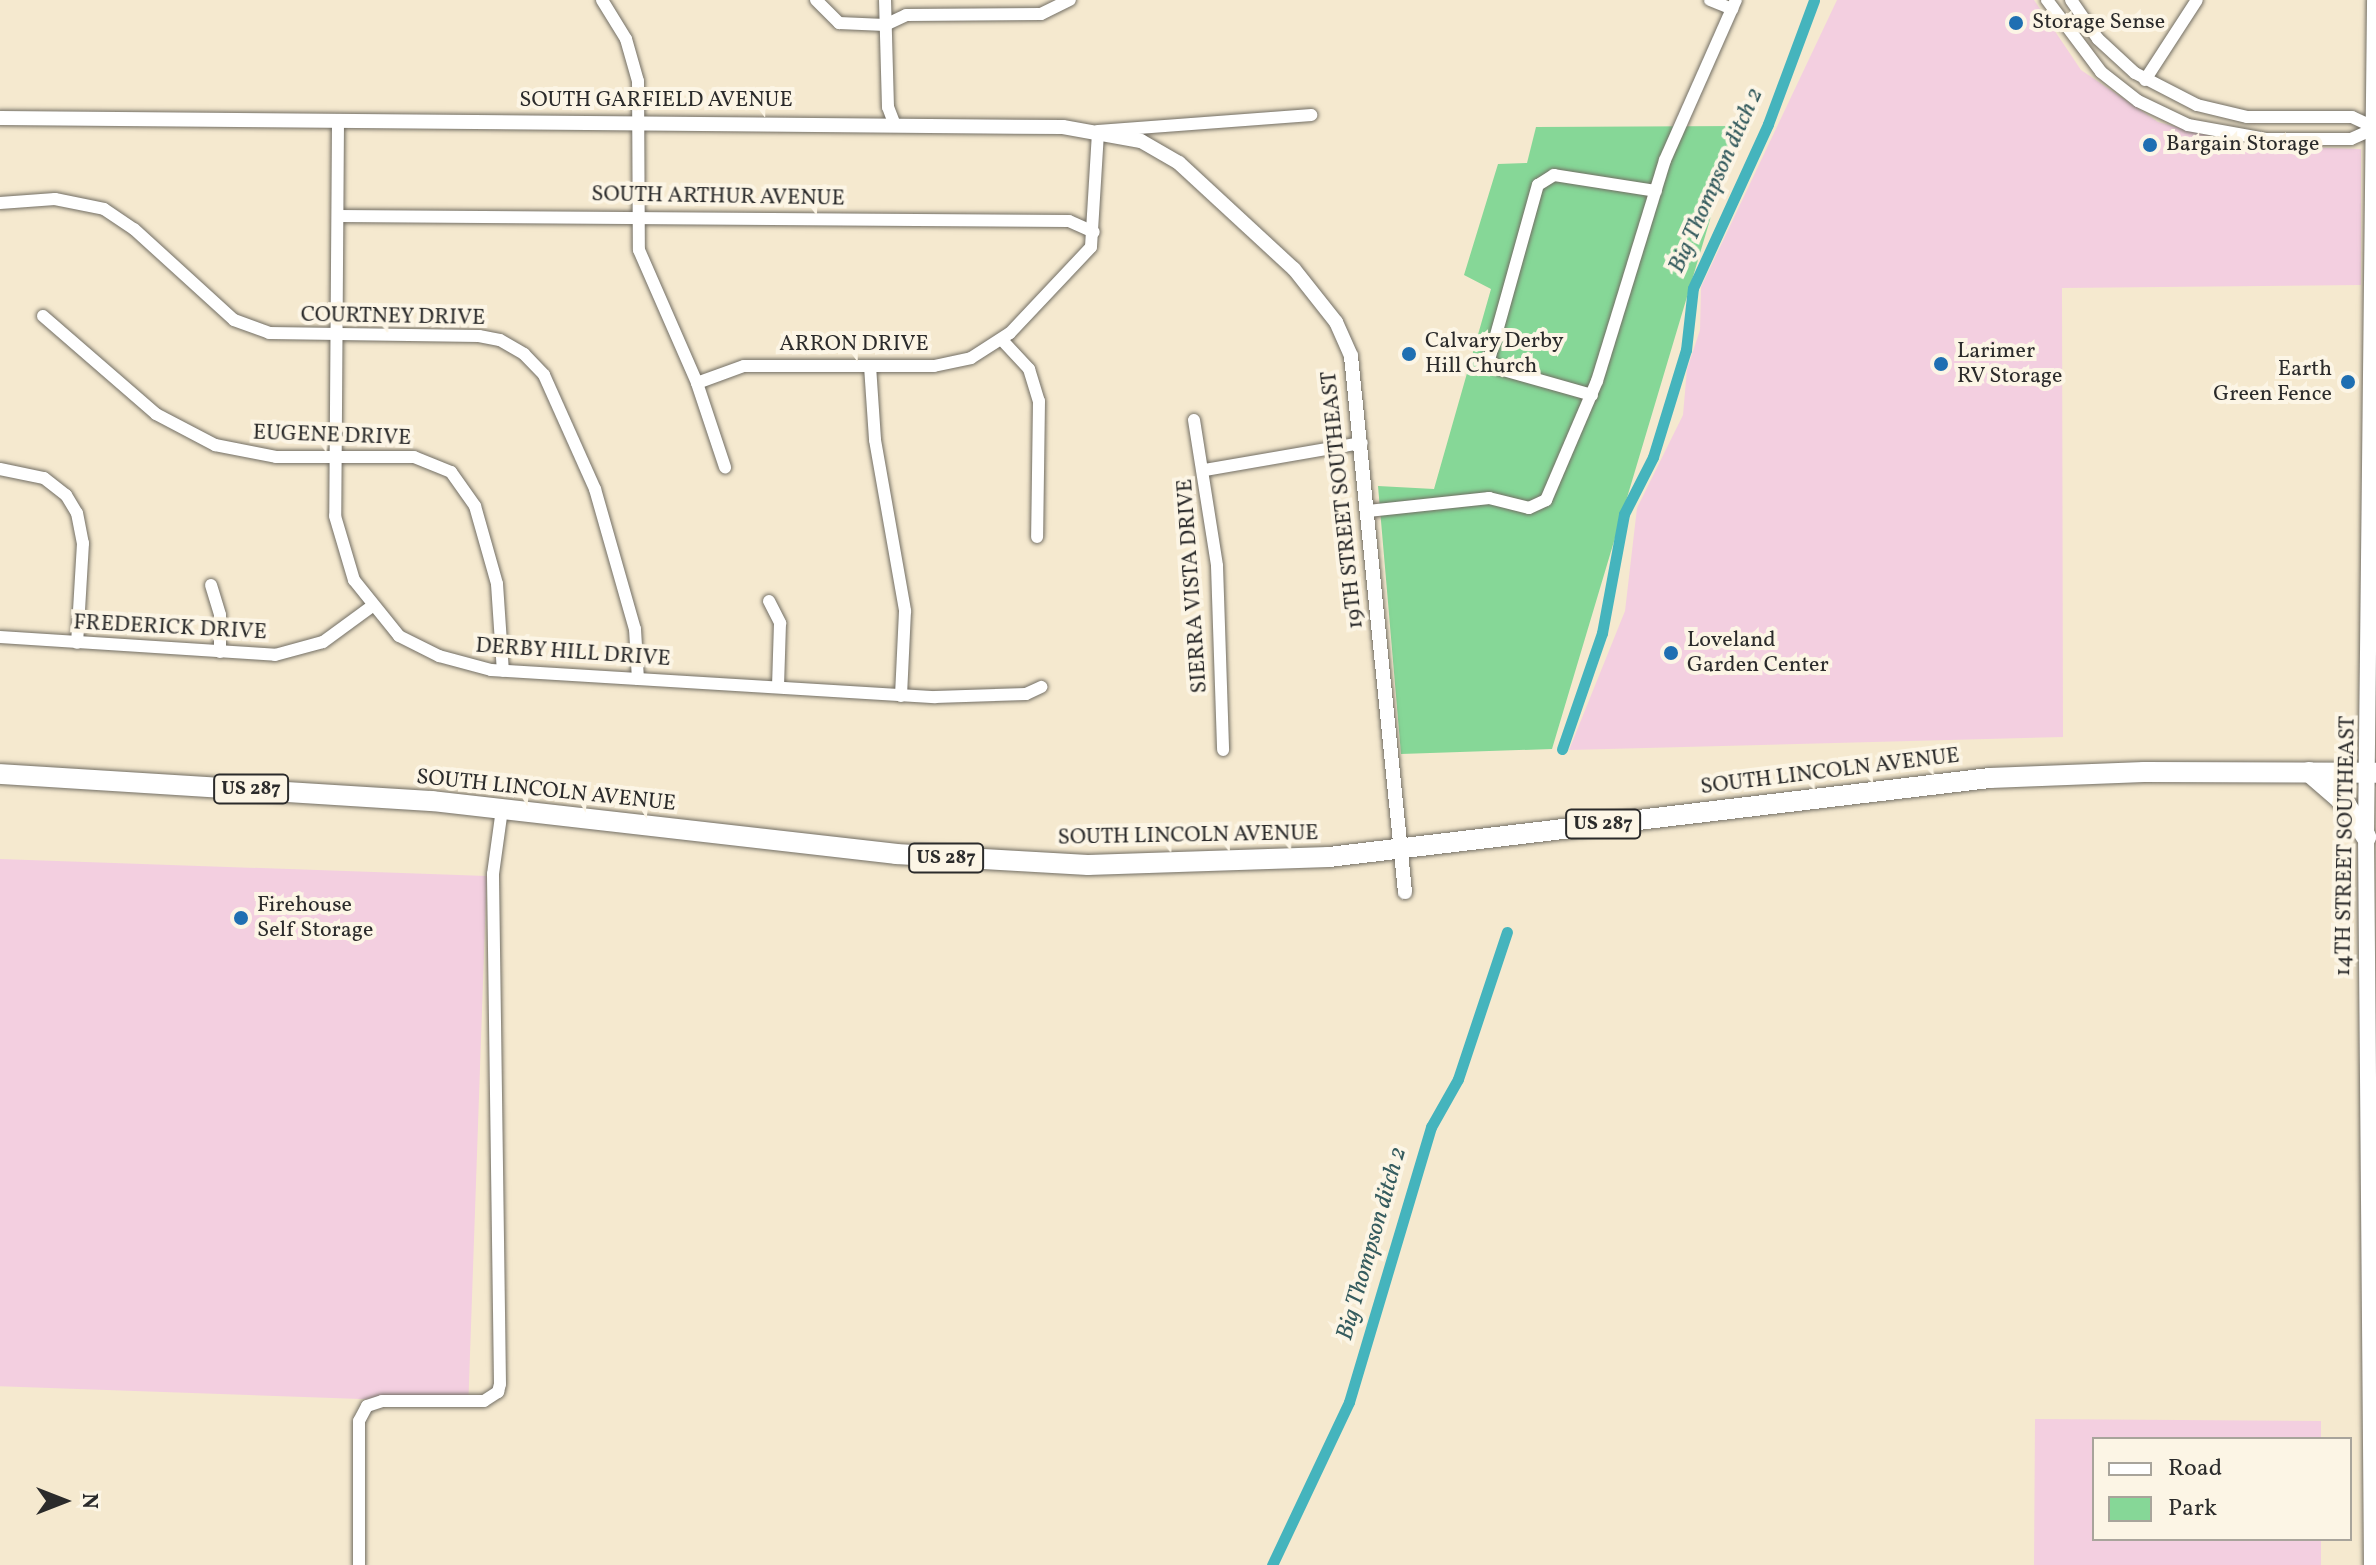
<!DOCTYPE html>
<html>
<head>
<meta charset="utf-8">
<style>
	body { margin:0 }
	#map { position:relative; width:2376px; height:1565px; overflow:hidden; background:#f5e9cf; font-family:Vollkorn,serif }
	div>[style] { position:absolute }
	.built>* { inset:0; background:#f3cfe0; transform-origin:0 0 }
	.green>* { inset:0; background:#86d797 }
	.canal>* { height:11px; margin:-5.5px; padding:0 5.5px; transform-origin:5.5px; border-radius:5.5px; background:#45b4bd }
	.roads { filter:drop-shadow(0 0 2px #726e64) drop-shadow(0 0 2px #726e64) }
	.minor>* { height:12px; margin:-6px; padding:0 6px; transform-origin:6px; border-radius:6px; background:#fff }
	.tertiary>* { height:14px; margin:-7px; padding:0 7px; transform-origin:7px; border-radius:7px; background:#fff }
	.secondary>* { height:16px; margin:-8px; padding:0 8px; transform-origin:8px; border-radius:8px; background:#fff }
	.trunk>* { height:20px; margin:-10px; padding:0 10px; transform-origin:10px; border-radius:10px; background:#fff }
	.dots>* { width:22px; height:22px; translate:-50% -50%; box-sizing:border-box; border:4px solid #fcf5e5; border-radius:50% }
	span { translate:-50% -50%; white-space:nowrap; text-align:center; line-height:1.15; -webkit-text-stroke:8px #fcf5e5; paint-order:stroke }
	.shield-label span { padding:2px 6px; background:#fcf5e5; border:2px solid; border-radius:6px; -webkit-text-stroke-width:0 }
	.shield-label { font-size:20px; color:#2b2b2b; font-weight:700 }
	.poi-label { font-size:22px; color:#2b2b2b }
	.left { translate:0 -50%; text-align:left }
	.right { translate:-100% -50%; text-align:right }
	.street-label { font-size:22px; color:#2b2b2b }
	.water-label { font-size:24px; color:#345b5e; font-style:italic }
	.legend { position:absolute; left:2092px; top:1437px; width:260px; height:104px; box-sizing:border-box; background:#fcf5e5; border:2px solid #a8a49b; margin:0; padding:10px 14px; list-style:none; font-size:24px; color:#2b2b2b }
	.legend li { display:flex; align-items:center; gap:16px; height:40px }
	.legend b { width:40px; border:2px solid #a8a49b }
	.north { position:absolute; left:24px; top:1461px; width:80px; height:80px; -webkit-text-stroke:6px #fcf5e5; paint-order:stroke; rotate:90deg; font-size:22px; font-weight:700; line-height:32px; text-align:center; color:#2b2b2b }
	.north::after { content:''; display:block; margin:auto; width:28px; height:36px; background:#2b2b2b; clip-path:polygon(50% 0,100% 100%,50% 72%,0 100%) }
</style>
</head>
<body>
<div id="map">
	<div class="built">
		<i style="clip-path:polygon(1837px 0,2034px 0,2081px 70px,2158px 122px,2243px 145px,2361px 149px,2361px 285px,2062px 288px,2063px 737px,1569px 750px,1625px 611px,1637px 508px,1683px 415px,1687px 369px,1700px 330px,1701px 287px)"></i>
		<i style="left:0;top:859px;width:487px;height:527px;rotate:2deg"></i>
		<i style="clip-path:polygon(2035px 1419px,2321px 1421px,2321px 1439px,2094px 1439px,2094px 1539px,2321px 1539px,2321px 1565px,2034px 1565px)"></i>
	</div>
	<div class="green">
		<i style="clip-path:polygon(1738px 126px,1552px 749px,1401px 754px,1378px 486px,1434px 489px,1491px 289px,1464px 275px,1498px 164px,1527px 163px,1536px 127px)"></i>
	</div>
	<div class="canal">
		<i style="left:1562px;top:749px;width:123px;rotate:-71deg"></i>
		<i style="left:1602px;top:633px;width:121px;rotate:-79.5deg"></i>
		<i style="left:1624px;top:514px;width:64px;rotate:-63deg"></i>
		<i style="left:1653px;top:457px;width:112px;rotate:-72.9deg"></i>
		<i style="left:1686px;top:350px;width:62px;rotate:-83.6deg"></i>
		<i style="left:1693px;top:288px;width:180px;rotate:-65.4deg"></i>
		<i style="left:1768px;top:124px;width:132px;rotate:-69.6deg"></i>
		<i style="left:1272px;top:1565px;width:180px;rotate:-64.7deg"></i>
		<i style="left:1349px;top:1402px;width:287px;rotate:-73.4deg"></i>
		<i style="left:1431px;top:1127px;width:55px;rotate:-60.6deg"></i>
		<i style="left:1458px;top:1079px;width:155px;rotate:-71.6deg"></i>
	</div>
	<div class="roads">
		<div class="minor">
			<i style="left:602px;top:0;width:46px;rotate:58.4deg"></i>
			<i style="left:626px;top:39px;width:44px;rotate:74.1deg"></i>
			<i style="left:638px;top:81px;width:169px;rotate:89.7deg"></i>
			<i style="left:639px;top:250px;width:145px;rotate:66.4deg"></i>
			<i style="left:697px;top:383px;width:89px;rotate:71.6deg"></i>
			<i style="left:816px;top:0;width:33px;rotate:45deg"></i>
			<i style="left:839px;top:23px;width:46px;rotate:2.5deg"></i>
			<i style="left:885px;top:25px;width:23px;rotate:-25deg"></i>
			<i style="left:906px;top:15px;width:135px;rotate:-0.4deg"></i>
			<i style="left:1041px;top:14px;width:32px;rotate:-26deg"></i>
			<i style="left:885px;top:0;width:107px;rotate:88.4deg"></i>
			<i style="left:888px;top:107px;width:19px;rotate:69deg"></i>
			<i style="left:1710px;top:0;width:24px;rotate:22deg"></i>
			<i style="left:2047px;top:0;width:90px;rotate:53.1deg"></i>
			<i style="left:2101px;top:72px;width:47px;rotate:38.1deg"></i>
			<i style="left:2138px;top:101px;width:55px;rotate:25.6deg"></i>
			<i style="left:2188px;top:125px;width:79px;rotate:10.2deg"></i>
			<i style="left:2266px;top:139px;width:85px"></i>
			<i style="left:2351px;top:139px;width:27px;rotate:-24deg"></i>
			<i style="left:2071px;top:0;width:47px;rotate:55.3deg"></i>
			<i style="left:2098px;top:39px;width:50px;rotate:42.6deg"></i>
			<i style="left:2135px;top:73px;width:70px;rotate:27.3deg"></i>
			<i style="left:2197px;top:105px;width:51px;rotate:13.5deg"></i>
			<i style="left:2247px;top:117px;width:105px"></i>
			<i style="left:2352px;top:117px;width:26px;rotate:25deg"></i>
			<i style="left:2145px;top:80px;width:95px;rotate:-57deg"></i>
			<i style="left:338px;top:122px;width:394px;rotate:90.4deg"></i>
			<i style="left:335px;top:516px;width:67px;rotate:73.5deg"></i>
			<i style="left:354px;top:580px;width:72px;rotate:51.2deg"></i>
			<i style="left:399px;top:636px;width:45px;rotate:26.6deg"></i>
			<i style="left:439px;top:656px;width:54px;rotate:15.1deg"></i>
			<i style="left:491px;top:670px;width:445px;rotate:3.5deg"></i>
			<i style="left:935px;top:697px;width:91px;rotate:-1.9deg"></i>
			<i style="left:1026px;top:694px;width:17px;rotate:-25deg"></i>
			<i style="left:0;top:203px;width:55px;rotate:-4.2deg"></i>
			<i style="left:55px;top:199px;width:50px;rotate:11.5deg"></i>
			<i style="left:104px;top:209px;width:36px;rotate:34deg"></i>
			<i style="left:134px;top:229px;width:135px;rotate:42.3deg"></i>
			<i style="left:234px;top:320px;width:37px;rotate:20deg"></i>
			<i style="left:269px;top:333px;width:210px;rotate:0.8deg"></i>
			<i style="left:479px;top:336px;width:21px;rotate:11deg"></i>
			<i style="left:500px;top:340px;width:28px;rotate:30deg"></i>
			<i style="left:524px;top:354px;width:29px;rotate:46deg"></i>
			<i style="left:544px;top:375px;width:125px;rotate:65.9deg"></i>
			<i style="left:595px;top:489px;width:146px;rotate:74.1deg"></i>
			<i style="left:635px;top:629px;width:50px;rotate:86.6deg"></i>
			<i style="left:338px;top:216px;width:731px;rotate:0.39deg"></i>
			<i style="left:1069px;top:221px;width:27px;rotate:24deg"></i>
			<i style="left:43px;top:316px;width:150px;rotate:40.9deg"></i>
			<i style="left:156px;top:414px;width:67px;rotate:27.7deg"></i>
			<i style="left:215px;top:445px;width:62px;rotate:11.1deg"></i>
			<i style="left:276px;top:457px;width:138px"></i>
			<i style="left:414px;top:457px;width:40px;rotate:22deg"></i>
			<i style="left:451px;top:472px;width:42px;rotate:54.8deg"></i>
			<i style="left:475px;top:506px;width:81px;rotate:74.2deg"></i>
			<i style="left:497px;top:584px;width:87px;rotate:86.1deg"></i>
			<i style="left:1002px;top:340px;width:40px;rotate:47deg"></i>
			<i style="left:1029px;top:369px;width:34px;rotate:73deg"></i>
			<i style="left:1039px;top:401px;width:136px;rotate:90.8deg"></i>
			<i style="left:870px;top:366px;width:74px;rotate:86.1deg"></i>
			<i style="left:875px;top:440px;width:174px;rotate:80deg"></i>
			<i style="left:905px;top:611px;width:85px;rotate:92.7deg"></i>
			<i style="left:697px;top:383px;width:50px;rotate:-19.9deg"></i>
			<i style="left:744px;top:366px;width:190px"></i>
			<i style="left:934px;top:366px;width:38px;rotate:-12deg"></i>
			<i style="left:971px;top:358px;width:46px;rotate:-32.7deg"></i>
			<i style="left:1010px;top:333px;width:118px;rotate:-46.7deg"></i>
			<i style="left:1091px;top:247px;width:116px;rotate:-86.5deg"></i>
			<i style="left:1098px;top:131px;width:214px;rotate:-4.3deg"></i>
			<i style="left:1592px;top:395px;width:96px;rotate:-164.2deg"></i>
			<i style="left:1500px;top:369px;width:14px;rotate:-141deg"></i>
			<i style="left:1489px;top:360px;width:182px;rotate:-74.4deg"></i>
			<i style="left:1538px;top:185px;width:19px;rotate:-32deg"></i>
			<i style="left:1554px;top:175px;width:103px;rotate:8.9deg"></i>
			<i style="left:1194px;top:420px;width:148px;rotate:81deg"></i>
			<i style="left:1217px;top:566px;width:184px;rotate:88.1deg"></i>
			<i style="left:0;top:469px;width:45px;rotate:11.6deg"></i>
			<i style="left:44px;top:478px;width:28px;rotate:38deg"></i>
			<i style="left:66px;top:495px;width:21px;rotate:59deg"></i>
			<i style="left:77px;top:513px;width:31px;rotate:79deg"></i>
			<i style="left:83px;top:543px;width:100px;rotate:93.4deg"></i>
			<i style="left:1205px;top:470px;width:159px;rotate:-9.8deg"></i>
			<i style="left:1368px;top:511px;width:122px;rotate:-6.1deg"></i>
			<i style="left:1489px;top:498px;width:41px;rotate:14deg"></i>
			<i style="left:1529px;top:508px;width:19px;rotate:-25deg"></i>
			<i style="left:1546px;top:500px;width:129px;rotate:-66.8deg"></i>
			<i style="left:1597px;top:381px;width:231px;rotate:-72.9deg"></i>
			<i style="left:1665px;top:160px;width:175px;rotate:-66.1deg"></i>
			<i style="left:211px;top:585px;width:31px;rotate:73deg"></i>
			<i style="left:220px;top:615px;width:37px;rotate:90deg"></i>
			<i style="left:769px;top:601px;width:25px;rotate:63deg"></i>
			<i style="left:780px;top:623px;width:64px;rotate:91.8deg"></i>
			<i style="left:0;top:637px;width:276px;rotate:3.7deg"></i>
			<i style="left:275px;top:655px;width:50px;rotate:-15.2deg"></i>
			<i style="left:323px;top:642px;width:59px;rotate:-36.1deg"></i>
			<i style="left:359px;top:1565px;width:144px;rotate:-90deg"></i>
			<i style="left:359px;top:1421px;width:17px;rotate:-62deg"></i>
			<i style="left:367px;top:1406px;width:16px;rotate:-18deg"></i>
			<i style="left:382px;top:1401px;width:102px"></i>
			<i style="left:484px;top:1401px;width:17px;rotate:-33deg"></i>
			<i style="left:498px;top:1392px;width:8px;rotate:-76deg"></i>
			<i style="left:500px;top:1384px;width:510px;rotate:-90.79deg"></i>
			<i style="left:493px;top:874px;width:66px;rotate:-82.1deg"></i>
		</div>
		<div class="tertiary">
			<i style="left:0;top:118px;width:1063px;rotate:0.49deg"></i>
			<i style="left:1063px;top:127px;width:79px;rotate:10.2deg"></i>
			<i style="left:1141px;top:141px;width:44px;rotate:30.1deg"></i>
			<i style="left:1179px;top:163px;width:156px;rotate:42.7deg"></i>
			<i style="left:1294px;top:269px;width:68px;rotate:51.6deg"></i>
			<i style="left:1336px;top:322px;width:37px;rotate:66deg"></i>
			<i style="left:1351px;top:356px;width:539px;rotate:84.25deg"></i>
		</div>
		<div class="secondary">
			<i style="left:2372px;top:1565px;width:728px;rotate:-90.47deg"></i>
			<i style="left:2366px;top:837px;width:837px;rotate:-89.38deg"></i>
		</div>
		<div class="trunk">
			<i style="left:2309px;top:772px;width:48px;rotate:40.7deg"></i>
			<i style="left:2345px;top:803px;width:40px;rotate:58deg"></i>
			<i style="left:0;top:774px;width:433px;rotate:3.6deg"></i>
			<i style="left:432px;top:801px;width:467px;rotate:6.5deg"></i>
			<i style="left:896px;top:854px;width:192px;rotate:3.3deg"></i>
			<i style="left:1088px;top:865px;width:241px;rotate:-1.9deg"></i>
			<i style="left:1329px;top:857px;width:666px;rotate:-6.82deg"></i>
			<i style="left:1990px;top:778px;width:154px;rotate:-2.2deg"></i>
			<i style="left:2144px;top:772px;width:232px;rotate:0.2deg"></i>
		</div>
	</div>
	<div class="dots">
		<i style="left:2016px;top:23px;background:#1f6fb2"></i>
		<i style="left:2150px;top:145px;background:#1f6fb2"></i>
		<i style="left:1409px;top:354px;background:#1f6fb2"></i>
		<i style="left:1941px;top:364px;background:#1f6fb2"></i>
		<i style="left:2348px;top:382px;background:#1f6fb2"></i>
		<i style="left:1671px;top:653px;background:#1f6fb2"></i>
		<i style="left:241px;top:918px;background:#1f6fb2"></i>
	</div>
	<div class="shield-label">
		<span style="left:251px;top:789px">US 287</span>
		<span style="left:1603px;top:824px">US 287</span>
		<span style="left:946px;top:858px">US 287</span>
	</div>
	<div class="poi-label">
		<span class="left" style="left:2032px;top:23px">Storage Sense</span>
		<span class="left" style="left:2166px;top:145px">Bargain Storage</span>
		<span class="left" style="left:1425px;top:354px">Calvary Derby<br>Hill Church</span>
		<span class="left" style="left:1957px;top:364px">Larimer<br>RV Storage</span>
		<span class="right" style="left:2332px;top:382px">Earth<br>Green Fence</span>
		<span class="left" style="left:1687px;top:653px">Loveland<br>Garden Center</span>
		<span class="left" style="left:257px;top:918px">Firehouse<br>Self Storage</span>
	</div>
	<div class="street-label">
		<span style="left:656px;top:101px">SOUTH GARFIELD AVENUE</span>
		<span style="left:718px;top:197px;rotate:1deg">SOUTH ARTHUR AVENUE</span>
		<span style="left:393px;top:317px;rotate:1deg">COURTNEY DRIVE</span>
		<span style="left:854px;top:345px">ARRON DRIVE</span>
		<span style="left:332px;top:436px;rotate:2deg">EUGENE DRIVE</span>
		<span style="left:1343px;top:500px;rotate:-96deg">19TH STREET SOUTHEAST</span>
		<span style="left:1193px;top:586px;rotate:-94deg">SIERRA VISTA DRIVE</span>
		<span style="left:170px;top:628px;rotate:3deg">FREDERICK DRIVE</span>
		<span style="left:573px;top:653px;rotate:4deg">DERBY HILL DRIVE</span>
		<span style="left:1830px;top:772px;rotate:-7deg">SOUTH LINCOLN AVENUE</span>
		<span style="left:546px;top:791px;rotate:6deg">SOUTH LINCOLN AVENUE</span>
		<span style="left:1188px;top:836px;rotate:-1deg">SOUTH LINCOLN AVENUE</span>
		<span style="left:2346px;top:846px;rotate:-89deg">14TH STREET SOUTHEAST</span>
	</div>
	<div class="water-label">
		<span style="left:1717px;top:181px;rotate:-66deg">Big Thompson ditch 2</span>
		<span style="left:1373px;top:1244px;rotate:-74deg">Big Thompson ditch 2</span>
	</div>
	<ul class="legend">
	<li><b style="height:10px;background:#fff"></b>Road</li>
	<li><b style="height:22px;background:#86d797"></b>Park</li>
	</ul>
	<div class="north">N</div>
</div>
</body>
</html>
